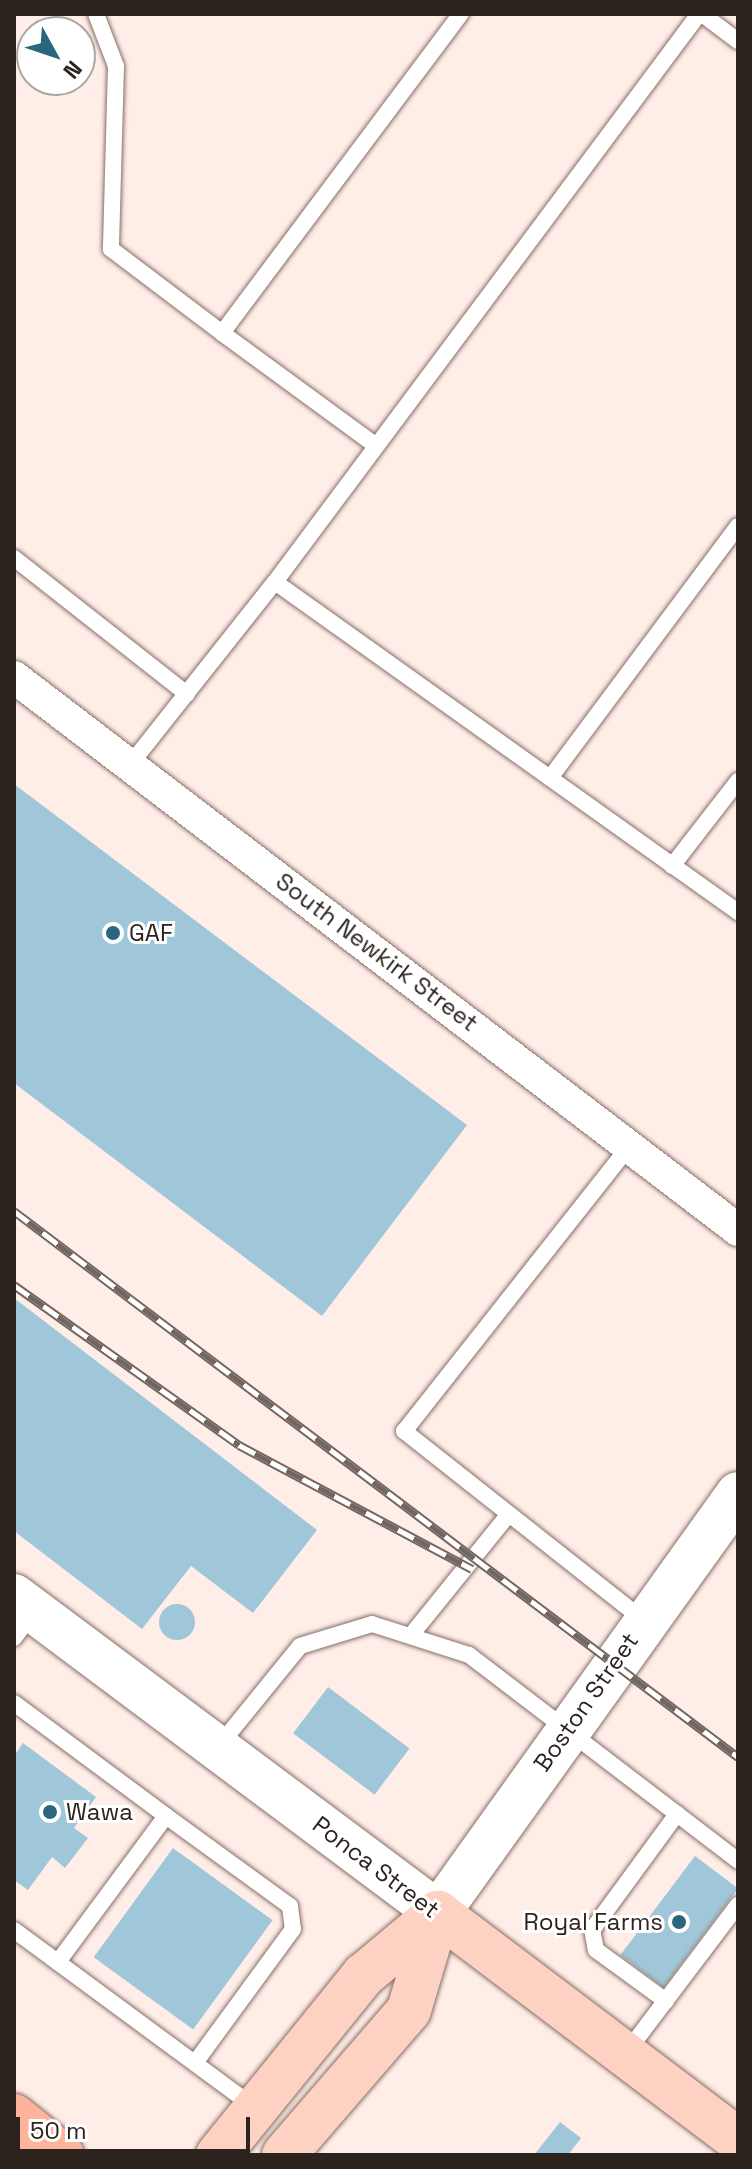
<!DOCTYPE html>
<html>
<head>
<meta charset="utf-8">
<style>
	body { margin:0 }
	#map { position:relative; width:752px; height:2169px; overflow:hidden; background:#ffeee8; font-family:"Space Grotesk",sans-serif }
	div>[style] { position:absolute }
	.building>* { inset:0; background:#a0c7d9; transform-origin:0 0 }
	.round { border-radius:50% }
	.roads { filter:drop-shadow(0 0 2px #876f67) drop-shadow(0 0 2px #876f67) }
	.service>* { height:16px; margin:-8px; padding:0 8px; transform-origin:8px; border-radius:8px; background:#fff }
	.minor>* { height:32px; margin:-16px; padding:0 16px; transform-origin:16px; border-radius:16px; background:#fff }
	.secondary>* { height:44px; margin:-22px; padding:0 22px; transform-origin:22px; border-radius:22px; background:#fff }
	.primary>* { height:44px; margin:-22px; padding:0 22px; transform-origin:22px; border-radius:22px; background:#fed2c2 }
	.motorway>* { height:44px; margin:-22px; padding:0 22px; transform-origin:22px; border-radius:22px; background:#fdb49a }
	.rail>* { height:9px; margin-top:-4.5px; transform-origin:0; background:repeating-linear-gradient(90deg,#fff 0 18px,#726661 0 36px); box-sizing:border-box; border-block:2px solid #726661 }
	.dots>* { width:22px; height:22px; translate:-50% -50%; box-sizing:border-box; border:4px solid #fff; border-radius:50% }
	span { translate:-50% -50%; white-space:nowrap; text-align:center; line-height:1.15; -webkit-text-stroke:6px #fff; paint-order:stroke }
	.poi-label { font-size:24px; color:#2c231f }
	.left { translate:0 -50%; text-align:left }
	.right { translate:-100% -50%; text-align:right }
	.street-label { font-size:24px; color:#2c231f }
	.frame { position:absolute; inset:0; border:16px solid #2c231f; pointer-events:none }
	.north { position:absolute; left:16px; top:16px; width:80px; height:80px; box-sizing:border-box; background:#fff; border:2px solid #aba7a5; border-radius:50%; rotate:130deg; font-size:22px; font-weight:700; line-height:32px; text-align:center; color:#2c231f }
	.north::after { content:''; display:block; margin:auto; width:28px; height:36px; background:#2a667d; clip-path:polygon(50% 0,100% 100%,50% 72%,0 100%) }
	.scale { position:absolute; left:16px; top:2117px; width:234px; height:36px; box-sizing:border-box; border:4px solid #2c231f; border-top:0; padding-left:10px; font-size:24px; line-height:28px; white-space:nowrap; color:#2c231f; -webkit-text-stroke:6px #fff; paint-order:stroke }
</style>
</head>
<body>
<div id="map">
	<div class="building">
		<i style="clip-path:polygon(14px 784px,467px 1125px,322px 1316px,14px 1083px)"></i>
		<i style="clip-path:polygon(14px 1298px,317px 1530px,253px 1613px,191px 1566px,142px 1629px,14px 1531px)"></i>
		<i class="round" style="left:159px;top:1604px;width:36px;height:36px"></i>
		<i style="left:328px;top:1687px;width:102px;height:58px;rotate:37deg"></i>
		<i style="clip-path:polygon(23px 1743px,96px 1797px,74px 1828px,88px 1838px,65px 1868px,52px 1857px,28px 1890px,14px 1880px,14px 1756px)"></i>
		<i style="left:173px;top:1848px;width:123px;height:135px;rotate:36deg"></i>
		<i style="left:695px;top:1856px;width:54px;height:124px;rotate:37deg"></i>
		<i style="clip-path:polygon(560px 2122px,581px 2138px,568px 2155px,534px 2155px)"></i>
	</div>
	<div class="roads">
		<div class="service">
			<i style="left:96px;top:14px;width:56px;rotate:69deg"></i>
			<i style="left:116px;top:66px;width:183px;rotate:91.6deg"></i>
			<i style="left:111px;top:249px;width:139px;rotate:37.1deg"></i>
			<i style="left:702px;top:14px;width:45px;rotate:36.9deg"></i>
			<i style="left:375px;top:445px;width:190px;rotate:-143.8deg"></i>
			<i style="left:222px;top:333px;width:399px;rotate:-53.2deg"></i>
			<i style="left:14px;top:558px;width:220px;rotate:38.2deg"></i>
			<i style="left:275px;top:582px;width:709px;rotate:-53.26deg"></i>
			<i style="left:129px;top:766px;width:235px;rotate:-51.6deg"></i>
			<i style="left:275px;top:582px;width:569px;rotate:35.48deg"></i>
			<i style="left:550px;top:778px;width:314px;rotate:-53.3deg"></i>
			<i style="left:672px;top:866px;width:108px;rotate:-52.2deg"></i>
			<i style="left:631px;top:1144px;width:366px;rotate:128.3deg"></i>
			<i style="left:404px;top:1431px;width:305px;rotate:38.3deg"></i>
			<i style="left:412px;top:1634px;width:154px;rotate:-51.1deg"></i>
			<i style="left:14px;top:1638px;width:30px;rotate:-53deg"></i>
			<i style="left:14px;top:1703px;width:189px;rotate:36.6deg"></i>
			<i style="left:166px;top:1816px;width:182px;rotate:126.5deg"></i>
			<i style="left:218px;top:1747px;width:130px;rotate:-50.9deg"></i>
			<i style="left:300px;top:1646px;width:75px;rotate:-17deg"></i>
			<i style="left:372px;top:1624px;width:102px;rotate:17.7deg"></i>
			<i style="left:469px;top:1655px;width:339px;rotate:37.4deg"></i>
			<i style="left:166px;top:1816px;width:153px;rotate:36deg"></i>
			<i style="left:290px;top:1906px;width:23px;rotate:83deg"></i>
			<i style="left:293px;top:1929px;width:166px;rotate:126.2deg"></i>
			<i style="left:14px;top:1930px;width:297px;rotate:36.4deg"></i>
			<i style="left:666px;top:2001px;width:87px;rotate:-143.9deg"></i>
			<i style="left:596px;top:1950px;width:20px;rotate:-101deg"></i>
			<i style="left:592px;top:1930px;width:144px;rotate:-53.8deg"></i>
			<i style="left:626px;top:2053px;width:186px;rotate:-52.9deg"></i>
		</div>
		<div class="minor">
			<i style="left:14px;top:677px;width:911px;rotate:37.37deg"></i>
		</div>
		<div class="secondary">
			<i style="left:14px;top:1596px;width:529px;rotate:36.78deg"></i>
			<i style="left:438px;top:1913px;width:515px;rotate:-54.4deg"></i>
		</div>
		<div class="primary">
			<i style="left:438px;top:1913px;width:376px;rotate:37.1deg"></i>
			<i style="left:218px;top:2155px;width:232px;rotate:-51deg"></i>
			<i style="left:364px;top:1975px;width:97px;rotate:-40deg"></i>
			<i style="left:284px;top:2155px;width:191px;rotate:-49.2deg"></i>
			<i style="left:409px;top:2010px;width:101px;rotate:-73.4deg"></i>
		</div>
		<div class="motorway">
			<i style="left:14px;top:2116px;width:62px;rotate:39.1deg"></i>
		</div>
	</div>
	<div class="rail">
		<i style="left:14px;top:1211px;width:907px;rotate:37.02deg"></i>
		<i style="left:14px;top:1285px;width:276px;rotate:35.4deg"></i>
		<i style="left:239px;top:1445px;width:264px;rotate:28deg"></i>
	</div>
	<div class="dots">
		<i style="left:113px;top:933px;background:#2a667d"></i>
		<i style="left:50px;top:1812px;background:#2a667d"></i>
		<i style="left:679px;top:1922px;background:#2a667d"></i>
	</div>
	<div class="poi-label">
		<span class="left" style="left:129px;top:933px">GAF</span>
		<span class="left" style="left:66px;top:1812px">Wawa</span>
		<span class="right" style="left:663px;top:1922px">Royal Farms</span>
	</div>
	<div class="street-label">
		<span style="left:377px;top:952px;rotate:37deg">South Newkirk Street</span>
		<span style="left:586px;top:1702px;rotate:-55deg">Boston Street</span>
		<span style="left:376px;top:1867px;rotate:37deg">Ponca Street</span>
	</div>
	<div class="frame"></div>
	<div class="north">N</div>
	<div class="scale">50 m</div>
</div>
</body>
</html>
